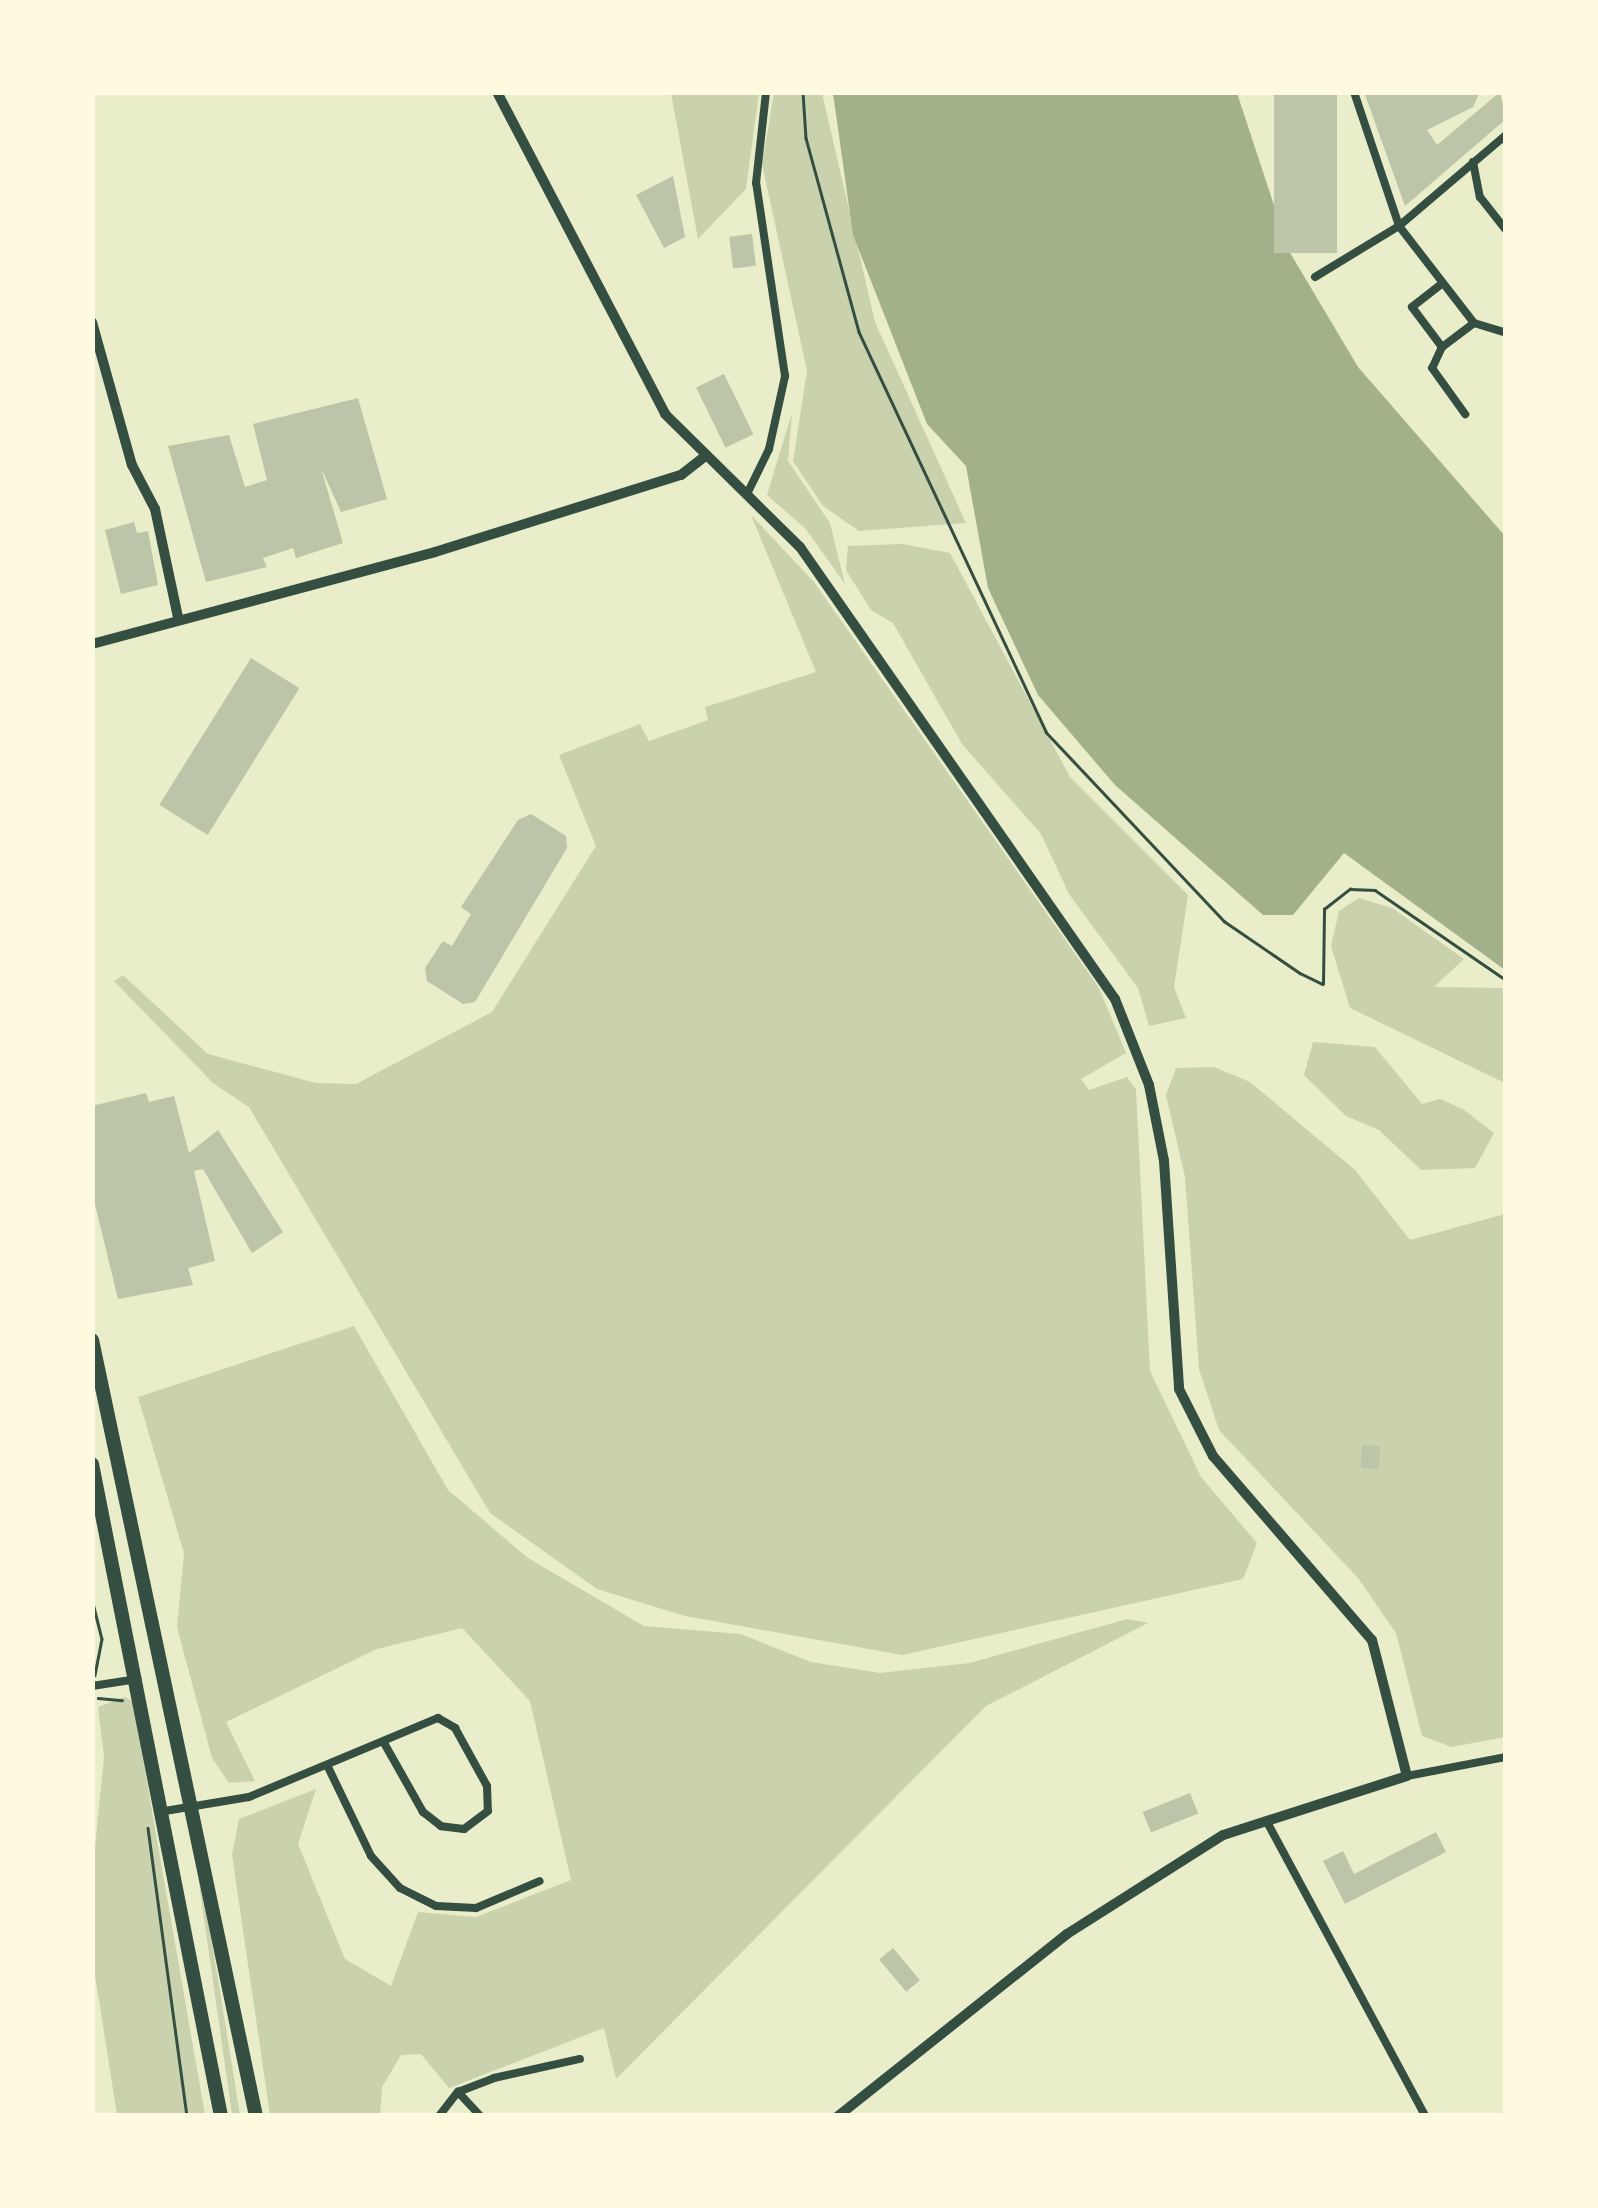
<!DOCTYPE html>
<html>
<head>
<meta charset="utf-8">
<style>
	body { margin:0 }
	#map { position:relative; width:1598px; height:2208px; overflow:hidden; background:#e9edc9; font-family:Spectral,serif }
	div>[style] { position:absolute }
	.green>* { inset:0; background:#cad2ad }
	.water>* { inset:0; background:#a3b18a }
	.building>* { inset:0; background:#bcc5a7; transform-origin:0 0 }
	.path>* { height:2.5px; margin:-1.25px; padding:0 1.25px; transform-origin:1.25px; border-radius:1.25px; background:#344e41 }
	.minor>* { height:8px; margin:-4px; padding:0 4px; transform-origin:4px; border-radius:4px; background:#344e41 }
	.tertiary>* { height:10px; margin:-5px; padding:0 5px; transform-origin:5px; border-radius:5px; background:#344e41 }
	.trunk>* { height:14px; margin:-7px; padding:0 7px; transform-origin:7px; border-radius:7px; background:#344e41 }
	span { translate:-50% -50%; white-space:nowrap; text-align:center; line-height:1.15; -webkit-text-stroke:8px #fefae0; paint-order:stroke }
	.frame { position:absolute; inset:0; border:95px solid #fefae0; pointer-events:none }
</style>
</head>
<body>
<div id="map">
	<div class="green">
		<i style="clip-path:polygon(671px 93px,759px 93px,746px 189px,698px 239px)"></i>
		<i style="clip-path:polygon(774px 93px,822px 93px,875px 322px,966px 523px,859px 531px,823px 506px,793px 461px,807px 371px,762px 164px)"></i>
		<i style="clip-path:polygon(792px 413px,788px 461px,830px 523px,845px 584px,805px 528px,767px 495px)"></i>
		<i style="clip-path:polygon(751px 515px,814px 582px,1099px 988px,1126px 1053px,1081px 1079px,1089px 1090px,1127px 1077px,1136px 1089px,1150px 1371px,1201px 1477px,1257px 1543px,1243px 1579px,902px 1655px,685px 1616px,597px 1589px,490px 1513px,249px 1107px,213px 1083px,114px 981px,123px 975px,208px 1054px,316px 1083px,356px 1084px,492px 1012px,596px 846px,559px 755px,640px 724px,649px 741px,708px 720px,705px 707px,816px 672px)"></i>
		<i style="clip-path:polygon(902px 544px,950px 553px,1070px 777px,1188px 895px,1174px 987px,1186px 1018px,1149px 1026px,1138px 988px,1069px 894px,1041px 834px,962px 744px,893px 623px,871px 610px,846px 570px,848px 546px)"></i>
		<i style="clip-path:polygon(1359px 898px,1392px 908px,1464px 959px,1434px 987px,1505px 988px,1505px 1083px,1350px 1008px,1331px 946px,1339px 911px)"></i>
		<i style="clip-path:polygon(1313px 1042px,1375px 1047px,1422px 1104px,1440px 1099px,1463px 1109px,1494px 1133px,1475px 1168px,1421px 1170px,1379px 1130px,1346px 1116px,1304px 1075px)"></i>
		<i style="clip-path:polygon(1214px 1067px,1250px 1082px,1355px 1170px,1410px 1240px,1505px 1214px,1505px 1737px,1452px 1747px,1422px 1736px,1396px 1633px,1358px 1578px,1219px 1430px,1199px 1369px,1185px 1177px,1166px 1095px,1176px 1068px)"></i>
		<i style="clip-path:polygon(354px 1326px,448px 1490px,528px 1558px,644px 1626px,741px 1634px,811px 1662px,880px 1673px,970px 1663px,1127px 1619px,1148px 1623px,986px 1706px,616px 2079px,604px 2028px,449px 2088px,421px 2054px,401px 2055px,382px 2087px,380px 2115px,270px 2115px,232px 1855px,239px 1819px,316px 1789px,298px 1844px,345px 1959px,391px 1986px,418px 1912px,476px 1917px,571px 1880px,530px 1701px,462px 1628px,377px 1649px,226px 1722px,255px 1781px,229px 1783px,212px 1758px,177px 1627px,184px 1553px,138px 1397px)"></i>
		<i style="clip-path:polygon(125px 1697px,133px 1702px,205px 2115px,117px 2115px,93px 1962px,93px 1868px,104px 1757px,98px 1707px)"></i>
		<i style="clip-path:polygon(191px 1827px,218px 1979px,240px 2115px,232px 2115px)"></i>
	</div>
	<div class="water">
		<i style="clip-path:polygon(833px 93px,1237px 93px,1289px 251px,1358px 367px,1505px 536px,1505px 970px,1344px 853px,1293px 915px,1263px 915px,1115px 785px,1038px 695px,988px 588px,966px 466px,927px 424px,853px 235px)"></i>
	</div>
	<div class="building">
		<i style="left:1274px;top:92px;width:63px;height:161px"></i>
		<i style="clip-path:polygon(1364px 92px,1480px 92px,1473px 107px,1427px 130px,1437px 145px,1500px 92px,1506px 119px,1405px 206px)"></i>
		<i style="clip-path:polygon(673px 176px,685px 237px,664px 248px,636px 195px)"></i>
		<i style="left:752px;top:234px;width:32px;height:23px;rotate:83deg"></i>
		<i style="left:724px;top:374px;width:67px;height:31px;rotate:64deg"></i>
		<i style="clip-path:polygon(358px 398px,387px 499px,341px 512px,321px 468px,343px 543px,296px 558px,293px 548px,263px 558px,267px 567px,206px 582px,168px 446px,229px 435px,245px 487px,267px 480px,253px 424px)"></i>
		<i style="clip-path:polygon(134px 522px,137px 533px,148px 531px,158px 585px,121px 594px,105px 530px)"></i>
		<i style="left:251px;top:658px;width:57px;height:173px;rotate:32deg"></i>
		<i style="clip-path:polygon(531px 814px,566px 836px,567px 848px,475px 1002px,463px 1004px,427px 981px,425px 968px,443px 941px,452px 946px,471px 914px,461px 907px,518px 820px)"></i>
		<i style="clip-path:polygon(146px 1093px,149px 1102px,174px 1096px,189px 1153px,218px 1130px,283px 1232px,252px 1253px,203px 1169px,194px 1171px,215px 1261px,188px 1268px,193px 1285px,118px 1299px,92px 1192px,92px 1106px)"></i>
		<i style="left:1362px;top:1445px;width:18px;height:23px;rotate:3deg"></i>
		<i style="left:1190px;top:1793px;width:22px;height:51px;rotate:68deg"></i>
		<i style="clip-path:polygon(1436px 1832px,1446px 1852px,1345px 1904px,1323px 1861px,1343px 1851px,1354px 1874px)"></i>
		<i style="left:893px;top:1948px;width:42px;height:18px;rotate:50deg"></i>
	</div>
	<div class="path">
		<i style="left:803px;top:92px;width:46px;rotate:86.3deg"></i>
		<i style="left:806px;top:138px;width:201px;rotate:74.7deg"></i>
		<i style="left:859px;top:332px;width:442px;rotate:64.9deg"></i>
		<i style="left:1046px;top:732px;width:260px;rotate:46.7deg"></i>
		<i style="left:1224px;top:921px;width:92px;rotate:34.4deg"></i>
		<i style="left:1300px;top:973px;width:25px;rotate:26deg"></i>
		<i style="left:1323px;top:984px;width:75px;rotate:-89.2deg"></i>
		<i style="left:1324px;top:909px;width:33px;rotate:-38deg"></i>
		<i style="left:1350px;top:889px;width:25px;rotate:2deg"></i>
		<i style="left:1375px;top:890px;width:159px;rotate:34.5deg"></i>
		<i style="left:92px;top:1599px;width:41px;rotate:76deg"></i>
		<i style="left:102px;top:1639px;width:37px;rotate:101deg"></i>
		<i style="left:98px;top:1698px;width:24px;rotate:5deg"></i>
		<i style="left:148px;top:1828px;width:291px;rotate:82.3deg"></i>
	</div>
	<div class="minor">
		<i style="left:1354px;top:92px;width:141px;rotate:71.4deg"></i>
		<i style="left:1399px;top:226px;width:123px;rotate:52.3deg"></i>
		<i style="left:1474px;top:323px;width:40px;rotate:143deg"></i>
		<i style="left:1442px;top:347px;width:50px;rotate:-126.9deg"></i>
		<i style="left:1412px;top:307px;width:39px;rotate:-38deg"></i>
		<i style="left:1473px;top:162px;width:36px;rotate:79deg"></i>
		<i style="left:1480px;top:197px;width:42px;rotate:51.8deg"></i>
		<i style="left:1315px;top:277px;width:98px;rotate:-31.3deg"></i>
		<i style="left:1399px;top:226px;width:140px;rotate:-40.4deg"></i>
		<i style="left:1474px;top:323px;width:34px;rotate:17deg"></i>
		<i style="left:1442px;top:347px;width:23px;rotate:115deg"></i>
		<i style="left:1432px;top:368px;width:57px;rotate:54.3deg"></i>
		<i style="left:747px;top:494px;width:50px;rotate:-63.9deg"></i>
		<i style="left:769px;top:449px;width:75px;rotate:-77.6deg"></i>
		<i style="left:785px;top:376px;width:195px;rotate:-98.5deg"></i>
		<i style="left:756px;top:183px;width:92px;rotate:-83.7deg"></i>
		<i style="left:92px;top:1686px;width:46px;rotate:-8.8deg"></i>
		<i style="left:328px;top:1767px;width:99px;rotate:64.2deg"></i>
		<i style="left:371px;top:1856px;width:43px;rotate:47.8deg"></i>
		<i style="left:400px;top:1888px;width:40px;rotate:26.6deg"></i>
		<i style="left:436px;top:1906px;width:40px;rotate:2.9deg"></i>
		<i style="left:476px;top:1908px;width:69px;rotate:-22.9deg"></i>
		<i style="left:1407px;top:1776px;width:101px;rotate:-10.9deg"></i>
		<i style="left:165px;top:1811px;width:85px;rotate:-9.5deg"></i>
		<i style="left:249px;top:1797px;width:205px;rotate:-22.7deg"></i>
		<i style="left:438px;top:1718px;width:20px;rotate:30deg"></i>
		<i style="left:455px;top:1728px;width:66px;rotate:61.1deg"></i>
		<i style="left:487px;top:1786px;width:25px;rotate:88deg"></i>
		<i style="left:488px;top:1811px;width:30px;rotate:143deg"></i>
		<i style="left:464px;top:1829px;width:23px;rotate:-173deg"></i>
		<i style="left:441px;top:1826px;width:23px;rotate:-142deg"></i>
		<i style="left:423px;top:1812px;width:81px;rotate:-119.4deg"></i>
		<i style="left:1267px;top:1822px;width:334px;rotate:61.7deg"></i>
		<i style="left:458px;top:2092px;width:33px;rotate:47deg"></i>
		<i style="left:439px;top:2116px;width:31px;rotate:-52deg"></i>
		<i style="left:458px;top:2092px;width:39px;rotate:-21deg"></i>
		<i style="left:494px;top:2078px;width:88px;rotate:-12.5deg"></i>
	</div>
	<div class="tertiary">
		<i style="left:497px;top:92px;width:363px;rotate:62.4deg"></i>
		<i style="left:665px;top:414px;width:190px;rotate:44.6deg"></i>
		<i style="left:800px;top:547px;width:551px;rotate:55.13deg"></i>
		<i style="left:1115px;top:999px;width:92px;rotate:68.4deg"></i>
		<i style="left:1149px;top:1085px;width:77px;rotate:78.8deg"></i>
		<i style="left:1164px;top:1161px;width:228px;rotate:86.2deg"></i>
		<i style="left:1179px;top:1389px;width:75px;rotate:63.1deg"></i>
		<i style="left:1213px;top:1456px;width:243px;rotate:49.2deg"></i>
		<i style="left:1372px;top:1640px;width:140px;rotate:75.6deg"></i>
		<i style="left:1407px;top:1776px;width:193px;rotate:162.2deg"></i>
		<i style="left:1223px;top:1835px;width:185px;rotate:147.6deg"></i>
		<i style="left:1067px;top:1934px;width:293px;rotate:141.5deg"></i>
		<i style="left:92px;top:322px;width:148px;rotate:74.4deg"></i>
		<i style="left:132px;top:465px;width:50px;rotate:62.4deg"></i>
		<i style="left:155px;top:509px;width:110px;rotate:78deg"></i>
		<i style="left:92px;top:644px;width:355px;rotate:-15deg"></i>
		<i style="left:435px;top:552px;width:258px;rotate:-17.4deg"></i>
		<i style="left:681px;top:475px;width:28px;rotate:-38deg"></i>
	</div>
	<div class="trunk">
		<i style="left:92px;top:1340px;width:793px;rotate:78.07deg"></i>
		<i style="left:92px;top:1464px;width:665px;rotate:78.81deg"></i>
	</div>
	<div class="frame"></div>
</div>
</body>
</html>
